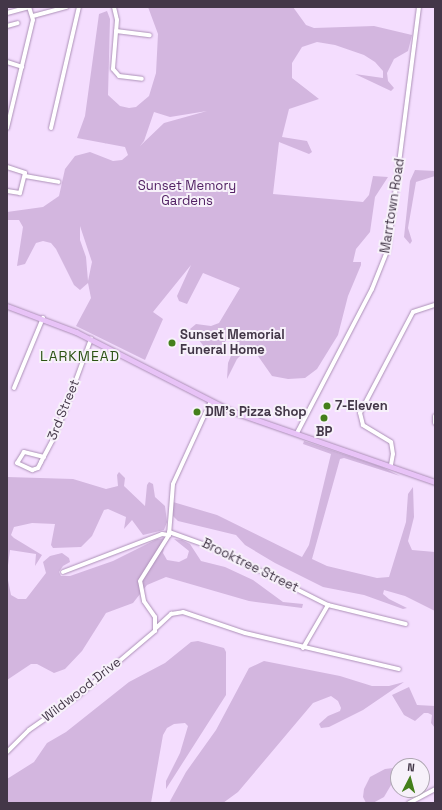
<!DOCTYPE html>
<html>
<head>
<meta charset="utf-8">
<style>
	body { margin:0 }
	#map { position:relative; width:442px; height:810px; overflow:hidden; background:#f4ddfe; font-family:"Space Grotesk",sans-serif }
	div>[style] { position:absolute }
	.green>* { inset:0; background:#d3b6df }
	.roads { filter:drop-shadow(0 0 1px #ac90b7) drop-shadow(0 0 1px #ac90b7) }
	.minor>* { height:4px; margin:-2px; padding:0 2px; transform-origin:2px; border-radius:2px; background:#fff }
	.major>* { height:5px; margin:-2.5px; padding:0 2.5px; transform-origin:2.5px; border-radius:2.5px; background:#e8c3f7 }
	.dots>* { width:11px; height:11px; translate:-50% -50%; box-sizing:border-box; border:2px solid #f7f1fa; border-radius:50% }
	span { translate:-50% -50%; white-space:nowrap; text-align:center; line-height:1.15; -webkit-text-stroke:4px #f7f1fa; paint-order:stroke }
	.park-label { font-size:13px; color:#522164 }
	.street-label { font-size:13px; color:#433748 }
	.poi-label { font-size:13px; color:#433748; font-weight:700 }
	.left { translate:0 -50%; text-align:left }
	.neighbourhood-label { font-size:14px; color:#2c5214; letter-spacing:1px }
	.frame { position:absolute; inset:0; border:8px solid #433748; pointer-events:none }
	.north { position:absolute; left:390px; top:758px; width:40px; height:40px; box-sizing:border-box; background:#f7f1fa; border:1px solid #afa7b3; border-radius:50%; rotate:6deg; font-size:11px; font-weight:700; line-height:16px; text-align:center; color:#433748 }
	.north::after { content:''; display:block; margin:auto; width:14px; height:18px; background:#447f1b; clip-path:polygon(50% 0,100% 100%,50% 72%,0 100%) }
</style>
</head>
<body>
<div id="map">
	<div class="green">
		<i style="clip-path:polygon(evenodd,148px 7px,293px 7px,306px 25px,314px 28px,374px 26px,412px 35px,408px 51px,394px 59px,387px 73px,388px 81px,394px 88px,391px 91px,355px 74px,383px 78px,383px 71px,375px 62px,364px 55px,335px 45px,317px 42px,302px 47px,292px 63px,292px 78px,319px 99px,289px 109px,282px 137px,307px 141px,312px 152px,309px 154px,279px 142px,273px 194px,363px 202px,369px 195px,373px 176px,388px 177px,375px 197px,370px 232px,356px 249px,353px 262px,361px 262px,361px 265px,348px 296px,338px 335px,317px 369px,305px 378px,288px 379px,272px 376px,258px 356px,250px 353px,242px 354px,237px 359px,227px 379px,228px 363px,240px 334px,232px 335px,214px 352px,206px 349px,190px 329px,196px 324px,211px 326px,219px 323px,240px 288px,203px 273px,187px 304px,179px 301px,177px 296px,191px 265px,153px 312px,163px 319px,145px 360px,76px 326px,91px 298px,88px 283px,80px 290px,74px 285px,56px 249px,51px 243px,43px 241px,36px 243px,25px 264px,17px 266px,23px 227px,19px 220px,7px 220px,7px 212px,43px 207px,59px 196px,65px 169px,75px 156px,90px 152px,113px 161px,122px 160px,128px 155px,125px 147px,77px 138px,85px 116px,99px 14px,107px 11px,110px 19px,108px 95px,120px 106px,129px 108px,136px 107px,149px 96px,156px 73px,158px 34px,148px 7px,207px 111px,164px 123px,140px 146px,144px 141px,154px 112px,170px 117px,207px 111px,148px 7px,80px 226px,92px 262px,88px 281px,86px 257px,80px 240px,80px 226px)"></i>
		<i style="clip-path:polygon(415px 170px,435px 171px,435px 176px,416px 182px,408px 228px,412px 241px,410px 244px,404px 237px,410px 181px)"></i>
		<i style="clip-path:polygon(304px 441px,382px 467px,400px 476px,344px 458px,340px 459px,312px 559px,327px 566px,377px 578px,389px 577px,406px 522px,408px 494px,413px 487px,414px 517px,408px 541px,412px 550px,435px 552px,435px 611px,405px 596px,384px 590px,383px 594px,389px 599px,407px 608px,403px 609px,364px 595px,323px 587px,275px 563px,245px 545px,236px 535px,178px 521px,173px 516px,173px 502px,217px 515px,302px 557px,309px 545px,331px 454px,303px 444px)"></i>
		<i style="clip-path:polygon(119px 472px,125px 478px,124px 486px,145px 506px,147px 485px,149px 482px,153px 484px,155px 497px,165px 506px,167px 522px,164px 530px,143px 535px,132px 520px,124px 529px,126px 517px,108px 509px,104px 510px,92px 536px,81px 547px,53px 548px,51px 545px,55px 524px,32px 523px,14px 527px,11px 535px,14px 538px,42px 555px,35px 566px,36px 554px,10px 550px,7px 573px,7px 477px,73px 479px,106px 489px,118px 486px,117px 475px)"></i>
		<i style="clip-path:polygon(166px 538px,163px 553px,167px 560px,179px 562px,187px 558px,189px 551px,174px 539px,182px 540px,190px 544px,201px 561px,225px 567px,253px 580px,283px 602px,303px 604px,302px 608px,249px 601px,166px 577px,147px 585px,133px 603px,106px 613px,82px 651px,65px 669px,54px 673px,37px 664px,31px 664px,7px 680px,7px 575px,11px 595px,18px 599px,26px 599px,46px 573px,43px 562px,50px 556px,62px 553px,69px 558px,70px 562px,63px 566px,59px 572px,61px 576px,70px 576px,113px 561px,157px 539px)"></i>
		<i style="clip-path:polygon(198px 641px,224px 648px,226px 652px,226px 695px,166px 789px,166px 781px,180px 753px,188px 726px,185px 723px,174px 724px,167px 728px,163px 735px,151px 803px,7px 803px,7px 779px,34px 762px,47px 743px,66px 732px,129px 682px,165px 663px,191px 642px)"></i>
		<i style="clip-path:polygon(264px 661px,340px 676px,372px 686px,389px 686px,404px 682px,363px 710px,329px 727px,321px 728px,319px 724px,328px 716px,340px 711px,341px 708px,338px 701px,331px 696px,313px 703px,238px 792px,223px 803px,169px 803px,186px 772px,216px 730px,249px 668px)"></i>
		<i style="clip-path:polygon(409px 687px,417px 705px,435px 706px,435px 728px,431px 723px,432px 715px,428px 713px,424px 713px,415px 721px,404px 715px,392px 695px)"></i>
		<i style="clip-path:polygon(393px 768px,394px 780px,384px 797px,373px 803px,366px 803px,363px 797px,364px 789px,370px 777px,385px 769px)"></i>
	</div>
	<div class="roads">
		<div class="minor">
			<i style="left:114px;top:7px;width:13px;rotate:77deg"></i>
			<i style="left:117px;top:20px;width:49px;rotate:94.7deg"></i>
			<i style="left:113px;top:69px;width:9px;rotate:49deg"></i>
			<i style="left:119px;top:76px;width:23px;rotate:7deg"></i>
			<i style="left:7px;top:13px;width:24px;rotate:-15deg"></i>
			<i style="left:33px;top:16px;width:35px;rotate:-15deg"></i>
			<i style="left:7px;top:26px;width:11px;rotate:-15deg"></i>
			<i style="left:116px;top:31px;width:34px;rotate:7deg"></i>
			<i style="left:7px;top:62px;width:16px;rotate:18deg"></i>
			<i style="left:7px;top:128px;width:111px;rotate:-76.5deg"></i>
			<i style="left:33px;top:20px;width:14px;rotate:-107deg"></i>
			<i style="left:51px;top:128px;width:124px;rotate:-77deg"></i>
			<i style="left:7px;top:167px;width:19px;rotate:18deg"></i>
			<i style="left:25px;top:173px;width:21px;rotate:104deg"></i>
			<i style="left:20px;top:193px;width:13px;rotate:-171deg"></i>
			<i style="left:25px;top:176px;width:34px;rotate:10deg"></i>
			<i style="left:14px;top:388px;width:76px;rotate:-67.5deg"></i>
			<i style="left:435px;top:416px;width:7px;rotate:90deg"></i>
			<i style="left:297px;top:433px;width:162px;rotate:-62.5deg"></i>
			<i style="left:372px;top:289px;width:43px;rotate:-68.2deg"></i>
			<i style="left:388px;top:249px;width:244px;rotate:-82.7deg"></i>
			<i style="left:44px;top:457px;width:21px;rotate:-166deg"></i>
			<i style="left:24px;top:452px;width:13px;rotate:122deg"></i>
			<i style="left:17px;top:463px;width:17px;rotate:25deg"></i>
			<i style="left:32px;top:470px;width:6px;rotate:-18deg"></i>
			<i style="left:38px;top:468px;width:7px;rotate:-63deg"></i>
			<i style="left:41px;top:462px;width:24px;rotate:-62deg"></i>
			<i style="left:52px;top:441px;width:34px;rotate:-67deg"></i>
			<i style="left:65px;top:410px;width:76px;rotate:-69.9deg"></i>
			<i style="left:391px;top:465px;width:11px;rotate:-80deg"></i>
			<i style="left:393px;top:454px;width:12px;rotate:-99deg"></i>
			<i style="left:391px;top:442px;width:33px;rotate:-149deg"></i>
			<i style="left:363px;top:425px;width:12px;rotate:-104deg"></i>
			<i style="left:360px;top:413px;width:114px;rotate:-62.3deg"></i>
			<i style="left:413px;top:312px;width:23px;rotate:-18deg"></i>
			<i style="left:169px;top:532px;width:53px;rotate:19.8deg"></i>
			<i style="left:219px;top:550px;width:122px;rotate:26.8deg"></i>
			<i style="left:328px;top:605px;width:80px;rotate:13.7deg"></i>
			<i style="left:63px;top:572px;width:106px;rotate:-21deg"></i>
			<i style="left:162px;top:534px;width:7px;rotate:8deg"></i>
			<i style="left:156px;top:628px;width:21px;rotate:-43deg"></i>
			<i style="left:171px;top:614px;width:12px;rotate:-9deg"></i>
			<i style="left:183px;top:612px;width:65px;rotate:18.7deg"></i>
			<i style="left:245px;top:633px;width:158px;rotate:13.2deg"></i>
			<i style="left:303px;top:648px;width:50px;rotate:-59.8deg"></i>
			<i style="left:7px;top:752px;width:31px;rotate:-45deg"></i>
			<i style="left:29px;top:730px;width:60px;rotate:-34.8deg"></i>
			<i style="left:78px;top:696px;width:101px;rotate:-40.2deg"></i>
			<i style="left:155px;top:631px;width:14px;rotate:-90deg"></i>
			<i style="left:155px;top:617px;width:19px;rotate:-125deg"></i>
			<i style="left:144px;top:601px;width:20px;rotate:-101deg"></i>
			<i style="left:140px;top:581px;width:54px;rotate:-57.8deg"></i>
			<i style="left:169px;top:535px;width:51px;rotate:-85.5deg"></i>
			<i style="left:173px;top:484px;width:91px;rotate:-65.4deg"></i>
			<i style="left:409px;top:803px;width:30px;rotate:-28deg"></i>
		</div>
		<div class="major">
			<i style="left:7px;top:306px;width:74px;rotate:20.6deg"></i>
			<i style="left:76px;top:332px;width:174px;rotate:27deg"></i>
			<i style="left:231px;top:411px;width:216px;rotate:19.2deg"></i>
		</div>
	</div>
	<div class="dots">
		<i style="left:172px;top:343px;background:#447f1b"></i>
		<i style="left:327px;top:406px;background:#447f1b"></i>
		<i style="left:197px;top:412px;background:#447f1b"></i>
		<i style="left:324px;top:418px;background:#447f1b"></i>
	</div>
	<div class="park-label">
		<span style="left:187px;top:194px">Sunset Memory<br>Gardens</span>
	</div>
	<div class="street-label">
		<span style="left:393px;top:206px;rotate:-81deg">Marrtown Road</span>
		<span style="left:64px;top:410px;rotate:-68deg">3rd Street</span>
		<span style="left:250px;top:566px;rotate:26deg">Brooktree Street</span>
		<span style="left:82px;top:690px;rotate:-38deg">Wildwood Drive</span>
	</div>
	<div class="poi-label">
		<span class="left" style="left:180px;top:343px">Sunset Memorial<br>Funeral Home</span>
		<span class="left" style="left:335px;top:406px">7-Eleven</span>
		<span class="left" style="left:205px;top:412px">DM's Pizza Shop</span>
		<span style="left:324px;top:432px">BP</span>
	</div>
	<div class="neighbourhood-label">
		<span style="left:80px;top:356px">LARKMEAD</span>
	</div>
	<div class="frame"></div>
	<div class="north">N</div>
</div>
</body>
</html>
